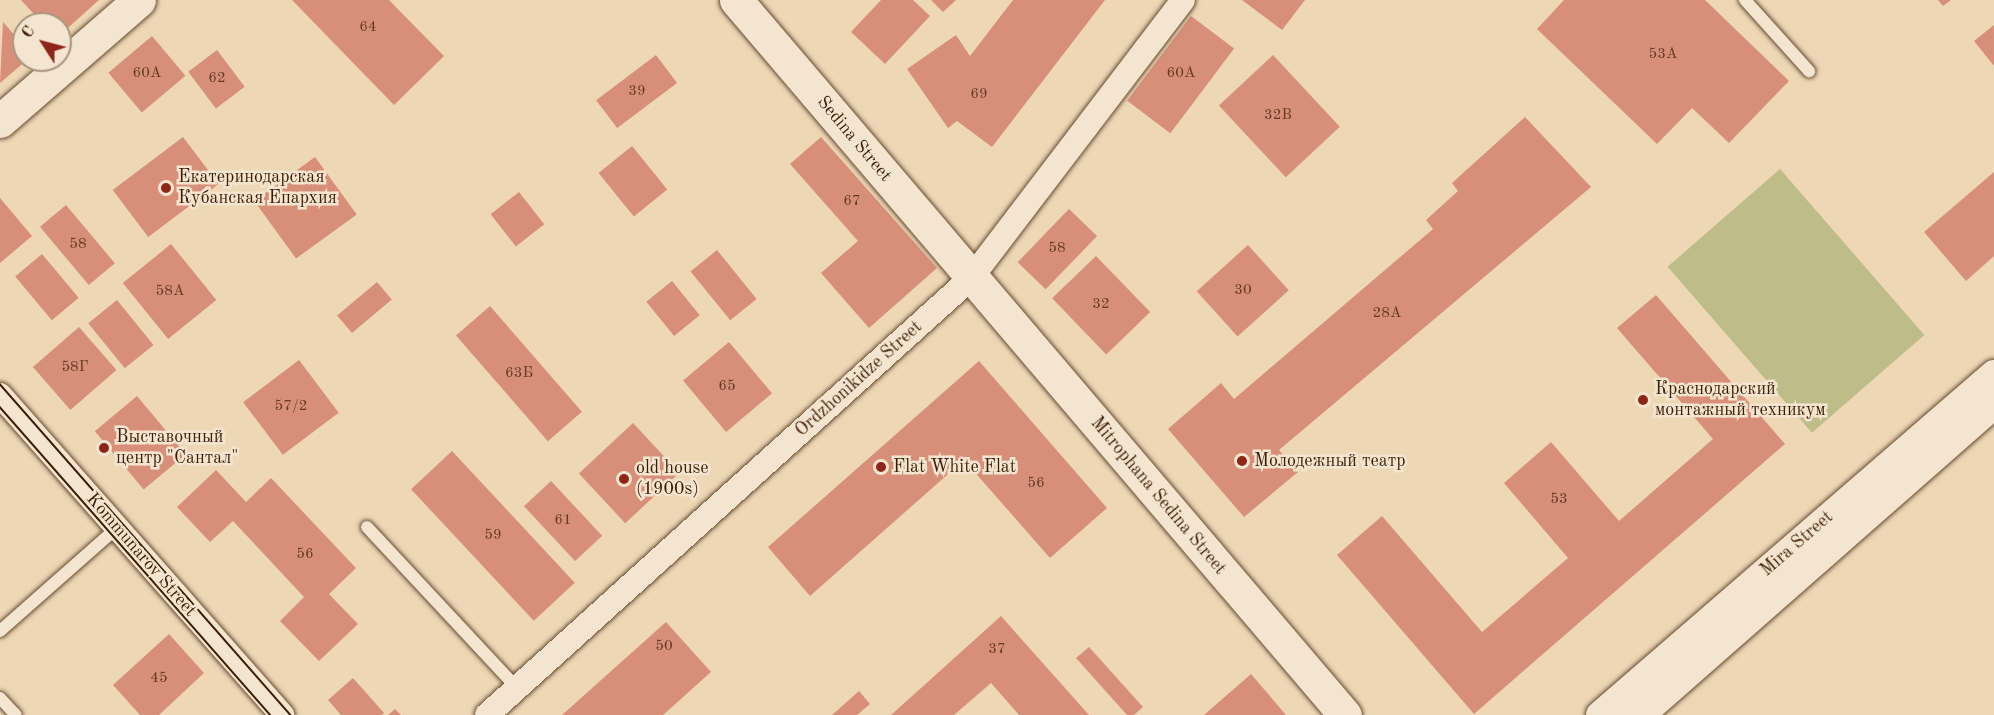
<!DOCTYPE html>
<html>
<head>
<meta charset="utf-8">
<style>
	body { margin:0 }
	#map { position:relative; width:1994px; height:715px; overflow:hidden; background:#edd7b5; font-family:"Old Standard TT",serif }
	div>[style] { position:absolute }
	.green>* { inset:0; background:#bebd8a; transform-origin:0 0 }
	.building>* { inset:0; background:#d88f7a; transform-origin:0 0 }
	.roads { filter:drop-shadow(0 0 2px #684b32) drop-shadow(0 0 2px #684b32) }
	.service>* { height:12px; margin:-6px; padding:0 6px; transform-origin:6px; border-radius:6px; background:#f3e5cf }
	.minor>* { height:24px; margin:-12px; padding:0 12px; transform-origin:12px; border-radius:12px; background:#f3e5cf }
	.tertiary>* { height:28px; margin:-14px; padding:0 14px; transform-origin:14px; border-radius:14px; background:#f3e5cf }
	.secondary>* { height:33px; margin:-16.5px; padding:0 16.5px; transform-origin:16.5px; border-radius:16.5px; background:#f3e5cf }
	.tram>* { height:1.5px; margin:-0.75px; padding:0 0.75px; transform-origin:0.75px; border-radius:0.75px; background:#3c1c07 }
	.dots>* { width:16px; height:16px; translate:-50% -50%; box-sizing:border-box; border:3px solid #f3e5cf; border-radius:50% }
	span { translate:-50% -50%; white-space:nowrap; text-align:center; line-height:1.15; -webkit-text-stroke:5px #f3e5cf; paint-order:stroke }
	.number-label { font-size:15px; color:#633924 }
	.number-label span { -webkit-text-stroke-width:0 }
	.street-label { font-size:18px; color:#3c1c07 }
	.poi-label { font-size:18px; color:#3c1c07 }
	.left { translate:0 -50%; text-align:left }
	.north { position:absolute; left:12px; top:12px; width:60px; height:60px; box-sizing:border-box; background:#f3e5cf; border:2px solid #aa957f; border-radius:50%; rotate:306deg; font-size:16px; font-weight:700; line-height:24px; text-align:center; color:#3c1c07 }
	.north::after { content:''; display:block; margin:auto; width:21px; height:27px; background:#8f2418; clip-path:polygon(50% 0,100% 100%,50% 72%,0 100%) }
</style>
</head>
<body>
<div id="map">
	<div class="green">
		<i style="left:1780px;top:169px;width:220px;height:149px;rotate:49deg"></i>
	</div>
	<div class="building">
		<i style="clip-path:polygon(21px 0,99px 0,60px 35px,60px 24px,43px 24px)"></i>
		<i style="clip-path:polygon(292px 0,389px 0,444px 56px,394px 105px)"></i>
		<i style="clip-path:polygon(881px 0,913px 0,930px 16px,885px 64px,851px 32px)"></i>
		<i style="clip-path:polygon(931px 0,956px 0,943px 12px)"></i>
		<i style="clip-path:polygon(1013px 0,1105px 0,992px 147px,957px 121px,948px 128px,907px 69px,956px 35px,970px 56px)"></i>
		<i style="clip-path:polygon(1242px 0,1305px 0,1282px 30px)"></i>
		<i style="clip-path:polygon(1564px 0,1705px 0,1789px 81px,1729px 143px,1692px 108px,1657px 144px,1537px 29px)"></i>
		<i style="clip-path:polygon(1938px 0,1951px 0,1943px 6px)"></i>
		<i style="left:1191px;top:16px;width:54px;height:106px;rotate:37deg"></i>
		<i style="clip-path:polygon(3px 22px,24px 46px,27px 60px,0 83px)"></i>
		<i style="clip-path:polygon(1994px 25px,1994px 66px,1974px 41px)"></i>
		<i style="left:152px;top:36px;width:52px;height:57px;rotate:50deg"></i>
		<i style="left:217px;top:50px;width:46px;height:36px;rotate:53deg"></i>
		<i style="left:656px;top:55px;width:35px;height:75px;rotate:53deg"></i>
		<i style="left:1273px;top:55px;width:98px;height:74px;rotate:47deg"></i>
		<i style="clip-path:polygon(1525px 117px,1591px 187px,1279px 450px,1298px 472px,1244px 517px,1168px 429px,1221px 383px,1234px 399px,1433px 229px,1426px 220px,1458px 191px,1452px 183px)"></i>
		<i style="left:183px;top:137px;width:59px;height:88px;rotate:53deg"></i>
		<i style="clip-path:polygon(821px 137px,937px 268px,869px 328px,821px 273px,858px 241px,790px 164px)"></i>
		<i style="left:632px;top:146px;width:56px;height:43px;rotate:51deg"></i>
		<i style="left:315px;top:157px;width:71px;height:75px;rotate:54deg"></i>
		<i style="clip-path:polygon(1994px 172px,1994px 256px,1966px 281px,1924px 232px)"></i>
		<i style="left:519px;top:192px;width:41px;height:36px;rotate:52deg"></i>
		<i style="clip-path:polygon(0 198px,32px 236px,0 263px)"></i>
		<i style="left:66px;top:205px;width:76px;height:34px;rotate:50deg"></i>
		<i style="left:1069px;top:209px;width:39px;height:74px;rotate:44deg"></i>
		<i style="left:171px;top:244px;width:72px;height:62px;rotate:51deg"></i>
		<i style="left:1248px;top:245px;width:61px;height:69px;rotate:48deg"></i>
		<i style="left:717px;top:250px;width:63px;height:34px;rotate:51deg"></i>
		<i style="left:42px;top:254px;width:57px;height:35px;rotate:50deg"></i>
		<i style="left:1096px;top:256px;width:78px;height:61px;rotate:46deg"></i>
		<i style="left:672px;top:281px;width:44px;height:33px;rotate:51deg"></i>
		<i style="left:377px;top:282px;width:23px;height:52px;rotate:50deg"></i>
		<i style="clip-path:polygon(1656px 295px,1785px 444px,1474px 714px,1337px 555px,1382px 516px,1482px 632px,1568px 558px,1504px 483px,1551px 442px,1619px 521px,1713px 439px,1617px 328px)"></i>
		<i style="left:117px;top:300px;width:58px;height:37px;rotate:51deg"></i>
		<i style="left:490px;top:306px;width:140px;height:45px;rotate:49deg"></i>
		<i style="left:79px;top:327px;width:57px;height:61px;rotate:49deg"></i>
		<i style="left:729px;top:342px;width:67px;height:60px;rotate:50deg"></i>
		<i style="left:299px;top:360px;width:66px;height:70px;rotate:53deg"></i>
		<i style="clip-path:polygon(979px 361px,1107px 508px,1050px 558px,964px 460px,810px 596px,768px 547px)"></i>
		<i style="left:137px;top:396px;width:76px;height:55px;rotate:50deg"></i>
		<i style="left:633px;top:423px;width:68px;height:74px;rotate:47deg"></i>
		<i style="left:452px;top:451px;width:180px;height:56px;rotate:47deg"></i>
		<i style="clip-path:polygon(216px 470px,246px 502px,271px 478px,356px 568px,329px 594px,358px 624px,319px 661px,280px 621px,304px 597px,233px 521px,210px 542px,177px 507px)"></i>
		<i style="left:551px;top:481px;width:75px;height:37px;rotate:47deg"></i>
		<i style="clip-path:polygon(1001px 616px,1089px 715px,1019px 715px,991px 683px,954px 715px,891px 715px)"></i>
		<i style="clip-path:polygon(666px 622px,711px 672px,663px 715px,562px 715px)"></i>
		<i style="clip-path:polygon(169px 634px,204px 673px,159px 715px,140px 715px,113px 685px)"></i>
		<i style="clip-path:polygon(1089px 647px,1143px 707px,1134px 715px,1127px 715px,1076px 658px)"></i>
		<i style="clip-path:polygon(1251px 674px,1286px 715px,1204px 715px)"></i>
		<i style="clip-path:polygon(353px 678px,384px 713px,382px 715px,341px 715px,328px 700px)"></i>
		<i style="clip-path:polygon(859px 691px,870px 704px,857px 715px,832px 715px)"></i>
		<i style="clip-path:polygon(395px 709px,401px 715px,388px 715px)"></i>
	</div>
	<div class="roads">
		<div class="service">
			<i style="left:1745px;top:0;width:96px;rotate:48deg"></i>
			<i style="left:367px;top:527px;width:219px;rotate:47deg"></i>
			<i style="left:0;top:631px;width:156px;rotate:-41.4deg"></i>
			<i style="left:0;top:698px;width:23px;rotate:47deg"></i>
		</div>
		<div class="minor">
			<i style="left:0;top:395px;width:427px;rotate:48.6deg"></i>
			<i style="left:487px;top:715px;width:654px;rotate:-42.08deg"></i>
			<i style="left:972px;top:277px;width:348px;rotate:-52.7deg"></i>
		</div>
		<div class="tertiary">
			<i style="left:1600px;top:715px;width:521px;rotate:-40.88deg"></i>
		</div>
		<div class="secondary">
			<i style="left:736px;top:0;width:939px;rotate:49.58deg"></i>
			<i style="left:0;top:121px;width:184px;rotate:-41deg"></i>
			<i style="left:1636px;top:715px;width:476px;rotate:-41.3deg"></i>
		</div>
	</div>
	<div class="tram">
		<i style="left:0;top:384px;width:441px;rotate:48.7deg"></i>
		<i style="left:0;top:407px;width:410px;rotate:48.7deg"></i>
	</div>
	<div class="dots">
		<i style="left:166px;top:188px;background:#8f2418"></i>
		<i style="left:1643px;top:400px;background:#8f2418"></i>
		<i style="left:104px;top:448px;background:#8f2418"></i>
		<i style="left:1242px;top:461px;background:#8f2418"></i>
		<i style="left:881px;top:467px;background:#8f2418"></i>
		<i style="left:624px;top:479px;background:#8f2418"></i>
	</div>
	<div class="number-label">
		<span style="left:368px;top:28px">64</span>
		<span style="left:1663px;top:55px">53А</span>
		<span style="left:147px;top:74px">60А</span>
		<span style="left:1181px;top:74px">60А</span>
		<span style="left:217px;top:79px">62</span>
		<span style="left:637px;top:92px">39</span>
		<span style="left:979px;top:95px">69</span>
		<span style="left:1278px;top:116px">32В</span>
		<span style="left:852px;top:202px">67</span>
		<span style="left:78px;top:245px">58</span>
		<span style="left:1057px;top:249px">58</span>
		<span style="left:1243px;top:291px">30</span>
		<span style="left:170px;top:292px">58А</span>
		<span style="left:1101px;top:305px">32</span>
		<span style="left:1387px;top:314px">28А</span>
		<span style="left:75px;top:368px">58Г</span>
		<span style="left:519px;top:374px">63Б</span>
		<span style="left:727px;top:387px">65</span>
		<span style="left:291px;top:407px">57/2</span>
		<span style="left:1036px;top:484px">56</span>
		<span style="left:1559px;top:500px">53</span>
		<span style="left:563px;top:521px">61</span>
		<span style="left:493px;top:536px">59</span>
		<span style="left:305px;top:555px">56</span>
		<span style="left:664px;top:647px">50</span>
		<span style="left:997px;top:650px">37</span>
		<span style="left:159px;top:679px">45</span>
	</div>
	<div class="street-label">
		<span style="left:854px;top:139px;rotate:50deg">Sedina Street</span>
		<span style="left:859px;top:379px;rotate:-42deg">Ordzhonikidze Street</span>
		<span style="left:1158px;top:496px;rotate:50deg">Mitrophana Sedina Street</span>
		<span style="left:1797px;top:544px;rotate:-41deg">Mira Street</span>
		<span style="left:141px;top:555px;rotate:49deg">Kommunarov Street</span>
	</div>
	<div class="poi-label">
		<span class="left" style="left:178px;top:188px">Екатеринодарская<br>Кубанская Епархия</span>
		<span class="left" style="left:1655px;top:400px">Краснодарский<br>монтажный техникум</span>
		<span class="left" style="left:116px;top:448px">Выставочный<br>центр "Сантал"</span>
		<span class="left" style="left:1254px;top:461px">Молодежный театр</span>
		<span class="left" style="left:893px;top:467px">Flat White Flat</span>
		<span class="left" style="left:636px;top:479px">old house<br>(1900s)</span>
	</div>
	<div class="north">С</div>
</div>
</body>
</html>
